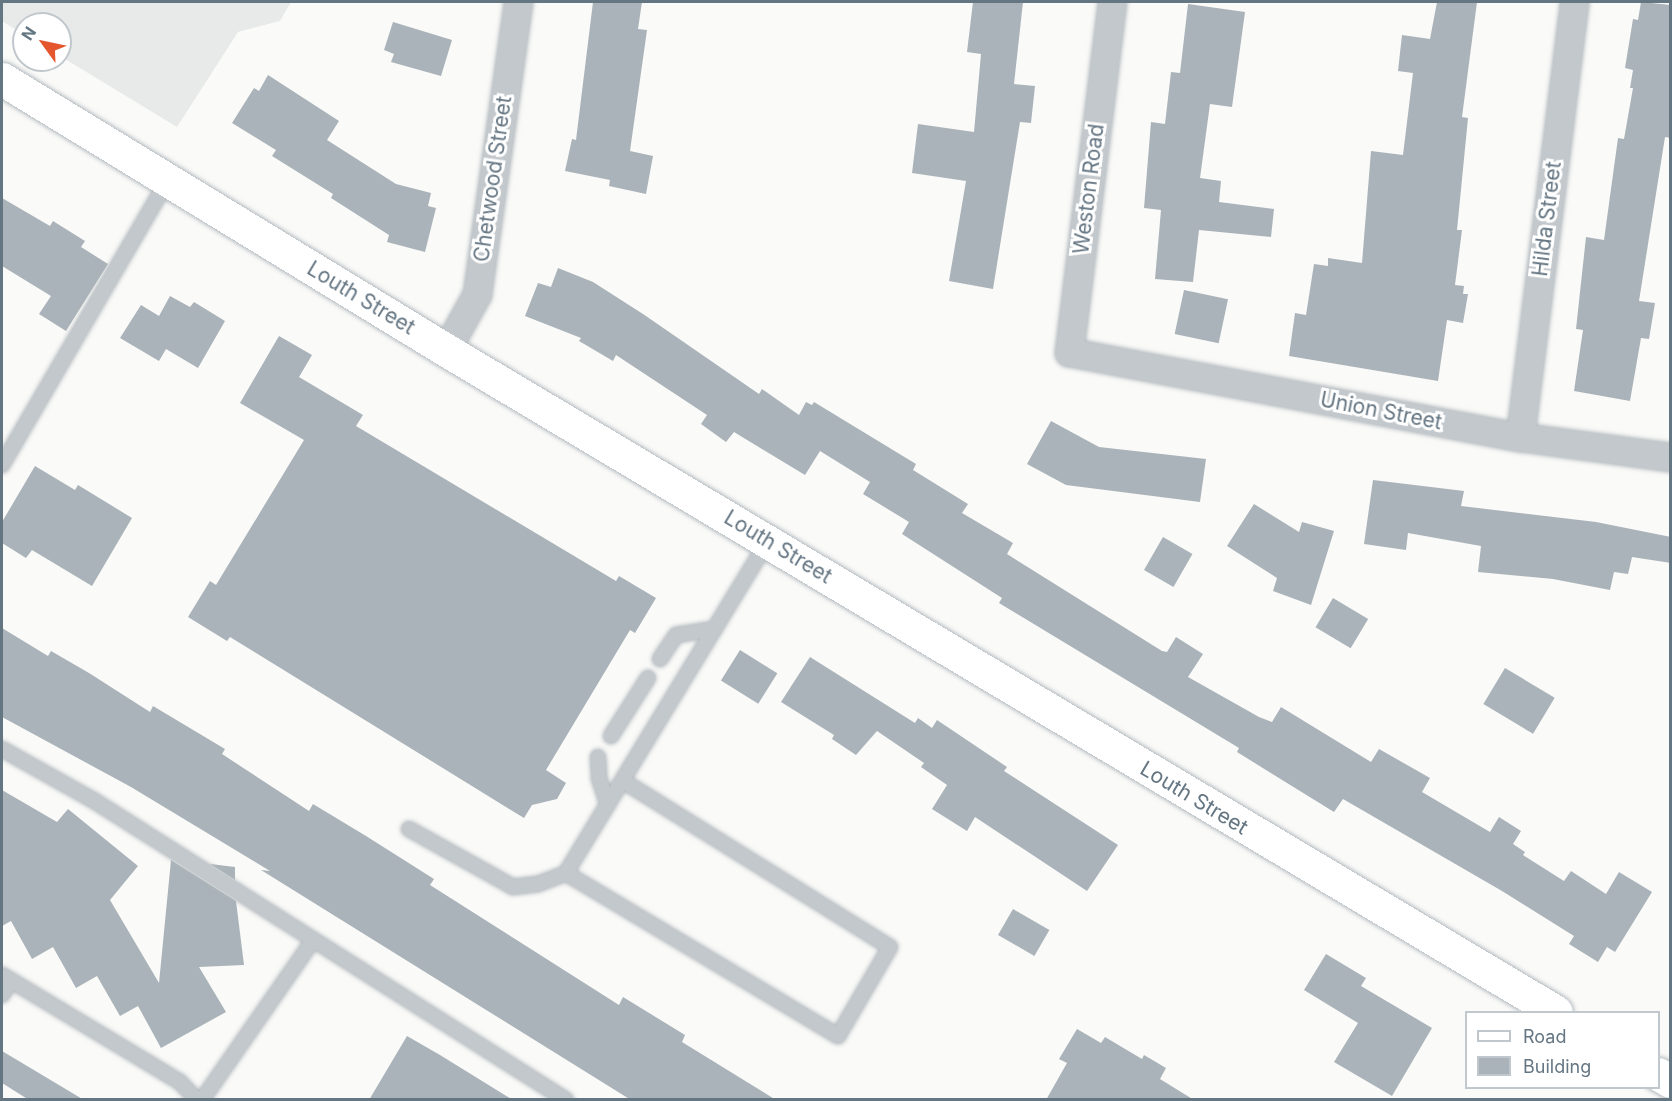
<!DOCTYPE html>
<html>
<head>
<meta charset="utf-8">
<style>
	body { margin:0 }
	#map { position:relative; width:1672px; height:1101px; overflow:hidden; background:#fafaf8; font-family:Inter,sans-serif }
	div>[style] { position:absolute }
	.built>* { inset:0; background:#e8e9e9 }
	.building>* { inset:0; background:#aab3b9; transform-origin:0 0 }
	.roads { filter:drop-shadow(0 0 2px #b3babf) drop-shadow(0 0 2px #b3babf) }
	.service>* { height:14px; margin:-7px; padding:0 7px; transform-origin:7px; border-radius:7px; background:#c3c8cc }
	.minor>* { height:27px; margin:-13.5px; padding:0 13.5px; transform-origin:13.5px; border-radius:13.5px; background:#c3c8cc }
	.secondary>* { height:33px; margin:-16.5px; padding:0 16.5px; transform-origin:16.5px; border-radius:16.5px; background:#fff }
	span { translate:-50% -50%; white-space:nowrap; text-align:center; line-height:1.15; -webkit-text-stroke:6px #fff; paint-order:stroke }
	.street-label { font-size:21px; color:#657683 }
	.frame { position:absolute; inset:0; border:3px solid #657683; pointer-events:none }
	.legend { position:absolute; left:1465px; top:1011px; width:195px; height:78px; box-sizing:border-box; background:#fff; border:2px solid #c1c8cd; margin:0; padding:8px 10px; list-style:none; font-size:18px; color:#657683 }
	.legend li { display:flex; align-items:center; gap:12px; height:30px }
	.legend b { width:30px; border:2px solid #c1c8cd }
	.north { position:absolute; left:12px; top:12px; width:60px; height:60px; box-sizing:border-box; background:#fff; border:2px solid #c1c8cd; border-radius:50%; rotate:303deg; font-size:16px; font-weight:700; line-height:24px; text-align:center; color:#657683 }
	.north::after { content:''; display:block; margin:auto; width:21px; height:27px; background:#e4572e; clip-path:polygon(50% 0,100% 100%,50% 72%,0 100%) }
</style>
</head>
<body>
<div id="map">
	<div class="built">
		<i style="clip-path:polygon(2px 2px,291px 2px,280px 21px,238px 32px,177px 127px,60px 56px,60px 24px,24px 24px,24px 35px,2px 21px)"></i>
	</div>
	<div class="building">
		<i style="clip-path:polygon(593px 2px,642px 2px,638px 29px,647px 30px,630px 151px,653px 156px,646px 194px,609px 186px,610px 180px,565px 171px,572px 139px,576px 140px)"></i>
		<i style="clip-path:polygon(973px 2px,1023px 2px,1014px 84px,1035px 86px,1031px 123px,1020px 122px,993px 289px,949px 281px,966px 181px,912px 173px,918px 124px,974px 132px,981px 54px,967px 52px)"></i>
		<i style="clip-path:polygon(1437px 2px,1477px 2px,1462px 117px,1468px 118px,1457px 230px,1462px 230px,1455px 285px,1464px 286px,1463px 294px,1468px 294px,1463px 323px,1447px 320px,1438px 381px,1289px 356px,1295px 313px,1306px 315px,1314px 264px,1328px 266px,1328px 258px,1362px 263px,1371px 151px,1403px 155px,1413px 73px,1398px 71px,1402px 35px,1430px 39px)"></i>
		<i style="clip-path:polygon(1641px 2px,1671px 5px,1671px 138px,1665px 137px,1639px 301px,1655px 303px,1649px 339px,1641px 338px,1630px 401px,1574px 391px,1583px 330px,1576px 329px,1586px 237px,1604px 240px,1618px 138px,1624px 139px,1633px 88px,1630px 88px,1633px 70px,1625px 68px,1633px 19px,1638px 20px)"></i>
		<i style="clip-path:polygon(1188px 4px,1245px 12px,1232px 107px,1210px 104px,1200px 178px,1221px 181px,1219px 202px,1274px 209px,1271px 237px,1199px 230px,1193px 282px,1155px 279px,1161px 210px,1144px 208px,1151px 122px,1165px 124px,1171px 72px,1180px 73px)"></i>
		<i style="clip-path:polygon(393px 22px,452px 40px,441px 76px,391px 62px,394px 54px,384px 50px)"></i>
		<i style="clip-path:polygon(268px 75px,339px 121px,327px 140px,396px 184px,431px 193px,428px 206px,436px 208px,425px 252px,387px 242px,389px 235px,331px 198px,333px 194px,272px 156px,276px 150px,232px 123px,254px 88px,259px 91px)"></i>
		<i style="clip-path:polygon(2px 198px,50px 226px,53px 221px,85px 241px,81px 247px,108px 264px,66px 331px,39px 314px,51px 296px,2px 266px)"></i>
		<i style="clip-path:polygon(558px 268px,593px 282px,643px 314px,759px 394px,762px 389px,799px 415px,806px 402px,812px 405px,814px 402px,916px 464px,913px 470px,968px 504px,962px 513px,1013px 543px,1007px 554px,1162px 651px,1167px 652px,1176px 637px,1203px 654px,1188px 677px,1259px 717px,1272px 722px,1281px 707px,1371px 762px,1379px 749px,1430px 778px,1422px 792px,1490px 832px,1499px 817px,1521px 831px,1513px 844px,1525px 852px,1523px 855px,1564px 881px,1571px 871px,1606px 894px,1619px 872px,1652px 892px,1615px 952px,1607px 947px,1598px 962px,1569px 944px,1574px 936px,1502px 891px,1343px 799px,1334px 812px,1237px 752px,1239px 748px,999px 603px,1002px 598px,902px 534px,909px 522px,863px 494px,870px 482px,820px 451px,805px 475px,734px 432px,726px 442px,701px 424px,707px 415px,616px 355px,613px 361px,579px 341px,581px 338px,525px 316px,538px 283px,551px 287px)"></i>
		<i style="left:1184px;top:290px;width:45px;height:45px;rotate:12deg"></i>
		<i style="clip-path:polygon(170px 296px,190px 307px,194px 302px,225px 321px,198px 368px,166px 349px,159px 361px,120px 338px,141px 305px,159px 316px)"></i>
		<i style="clip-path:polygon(279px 336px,312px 355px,299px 377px,363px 415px,356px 426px,616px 581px,619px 576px,656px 598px,635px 633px,630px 630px,546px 770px,566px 783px,557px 799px,532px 805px,524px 818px,230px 637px,227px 641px,188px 617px,210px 581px,216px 585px,304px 440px,240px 403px)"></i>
		<i style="clip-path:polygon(1051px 421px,1099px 447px,1206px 459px,1200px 502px,1066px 485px,1027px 464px)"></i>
		<i style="clip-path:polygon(35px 466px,75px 490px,78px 485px,132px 518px,92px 586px,32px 550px,26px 558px,2px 543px,2px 522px)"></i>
		<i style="clip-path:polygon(1373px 480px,1464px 491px,1461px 506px,1596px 522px,1671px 537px,1671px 563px,1632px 557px,1628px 574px,1614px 572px,1610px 590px,1553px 579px,1478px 572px,1481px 546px,1408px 533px,1406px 550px,1364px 544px)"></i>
		<i style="clip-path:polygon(1254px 504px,1299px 532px,1302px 522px,1334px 531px,1311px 605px,1273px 591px,1277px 578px,1227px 546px)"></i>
		<i style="left:1163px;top:537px;width:34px;height:38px;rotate:30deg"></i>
		<i style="left:1333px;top:598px;width:41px;height:34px;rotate:31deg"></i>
		<i style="clip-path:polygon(2px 628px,48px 656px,51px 651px,89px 673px,150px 712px,153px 706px,225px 749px,222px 754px,309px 811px,313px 804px,366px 836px,434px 879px,430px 885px,619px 1005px,623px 997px,685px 1035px,682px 1042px,776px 1100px,631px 1100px,261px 870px,270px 871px,131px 787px,2px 717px)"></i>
		<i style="left:740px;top:650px;width:44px;height:36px;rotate:32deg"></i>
		<i style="clip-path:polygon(810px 657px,915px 723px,918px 718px,932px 728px,937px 720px,1007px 767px,1004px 771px,1118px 845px,1087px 891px,975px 817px,967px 831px,932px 809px,947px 785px,921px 767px,924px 763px,877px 731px,856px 755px,832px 739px,834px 735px,781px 702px)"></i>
		<i style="left:1505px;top:668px;width:58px;height:42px;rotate:31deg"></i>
		<i style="clip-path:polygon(2px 790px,57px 822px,68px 809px,138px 866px,110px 900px,159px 983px,171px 860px,236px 901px,244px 965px,199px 967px,226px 1012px,161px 1048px,138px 1006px,120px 1016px,97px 976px,76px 988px,53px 947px,32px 959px,11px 921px,2px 926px)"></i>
		<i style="clip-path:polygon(210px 864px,235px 867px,235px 880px)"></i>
		<i style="left:1013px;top:909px;width:42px;height:30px;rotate:30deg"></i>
		<i style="clip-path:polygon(1326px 954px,1366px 978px,1361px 986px,1432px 1028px,1392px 1096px,1334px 1062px,1358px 1023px,1304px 990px)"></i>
		<i style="clip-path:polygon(1077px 1029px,1101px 1043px,1105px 1037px,1142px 1059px,1144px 1055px,1166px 1068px,1160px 1079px,1194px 1100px,1046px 1100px,1067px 1063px,1059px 1059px)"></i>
		<i style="clip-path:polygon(407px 1036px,440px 1055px,513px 1100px,369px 1100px)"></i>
		<i style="clip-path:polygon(2px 1051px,84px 1100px,29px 1100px,2px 1083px)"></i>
	</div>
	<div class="roads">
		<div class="service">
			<i style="left:2px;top:465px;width:330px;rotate:-59.8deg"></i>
			<i style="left:660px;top:659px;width:29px;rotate:-56deg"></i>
			<i style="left:676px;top:635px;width:39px;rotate:-9deg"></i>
			<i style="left:611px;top:736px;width:69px;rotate:-57.5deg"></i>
			<i style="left:2px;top:749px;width:104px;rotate:29.3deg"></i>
			<i style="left:93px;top:800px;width:560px;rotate:32.38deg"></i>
			<i style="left:598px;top:757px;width:21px;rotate:87deg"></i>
			<i style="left:599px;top:778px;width:28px;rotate:72deg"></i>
			<i style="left:623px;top:781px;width:314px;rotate:31.9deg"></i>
			<i style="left:890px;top:947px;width:103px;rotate:120.3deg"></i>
			<i style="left:838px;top:1036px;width:317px;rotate:-149.1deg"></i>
			<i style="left:566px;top:873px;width:389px;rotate:-58.7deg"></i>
			<i style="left:409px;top:829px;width:119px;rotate:29.1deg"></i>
			<i style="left:513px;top:887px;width:25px;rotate:-7deg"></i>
			<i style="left:538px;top:884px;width:30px;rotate:-21deg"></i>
			<i style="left:2px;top:975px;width:208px;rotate:31deg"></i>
			<i style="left:180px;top:1082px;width:25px;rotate:47deg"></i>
			<i style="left:2px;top:995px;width:17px;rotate:-57deg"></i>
			<i style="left:202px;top:1100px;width:195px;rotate:-55.2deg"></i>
		</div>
		<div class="minor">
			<i style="left:1112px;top:2px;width:353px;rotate:97deg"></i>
			<i style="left:1069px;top:352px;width:459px;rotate:10.7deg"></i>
			<i style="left:1520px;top:437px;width:151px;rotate:7.6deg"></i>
			<i style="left:446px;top:350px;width:64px;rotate:-61deg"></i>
			<i style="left:477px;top:294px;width:295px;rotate:-82deg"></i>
			<i style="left:1520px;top:437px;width:438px;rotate:-82.9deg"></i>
		</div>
		<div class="secondary">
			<i style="left:2px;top:79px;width:520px;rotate:31.4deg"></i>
			<i style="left:446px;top:350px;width:1292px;rotate:30.81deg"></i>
			<i style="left:1658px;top:1074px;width:14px;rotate:30deg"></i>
		</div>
	</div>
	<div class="street-label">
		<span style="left:493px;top:179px;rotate:-82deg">Chetwood Street</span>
		<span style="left:1089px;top:189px;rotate:-83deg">Weston Road</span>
		<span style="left:1547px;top:219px;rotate:-83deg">Hilda Street</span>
		<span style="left:361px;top:298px;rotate:31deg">Louth Street</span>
		<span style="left:1381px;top:411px;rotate:11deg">Union Street</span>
		<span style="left:778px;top:547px;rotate:31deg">Louth Street</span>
		<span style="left:1194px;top:798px;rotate:31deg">Louth Street</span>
	</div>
	<div class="frame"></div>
	<ul class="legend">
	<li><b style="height:8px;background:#fff"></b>Road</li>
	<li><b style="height:16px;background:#aab3b9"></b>Building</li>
	</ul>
	<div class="north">N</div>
</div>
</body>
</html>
